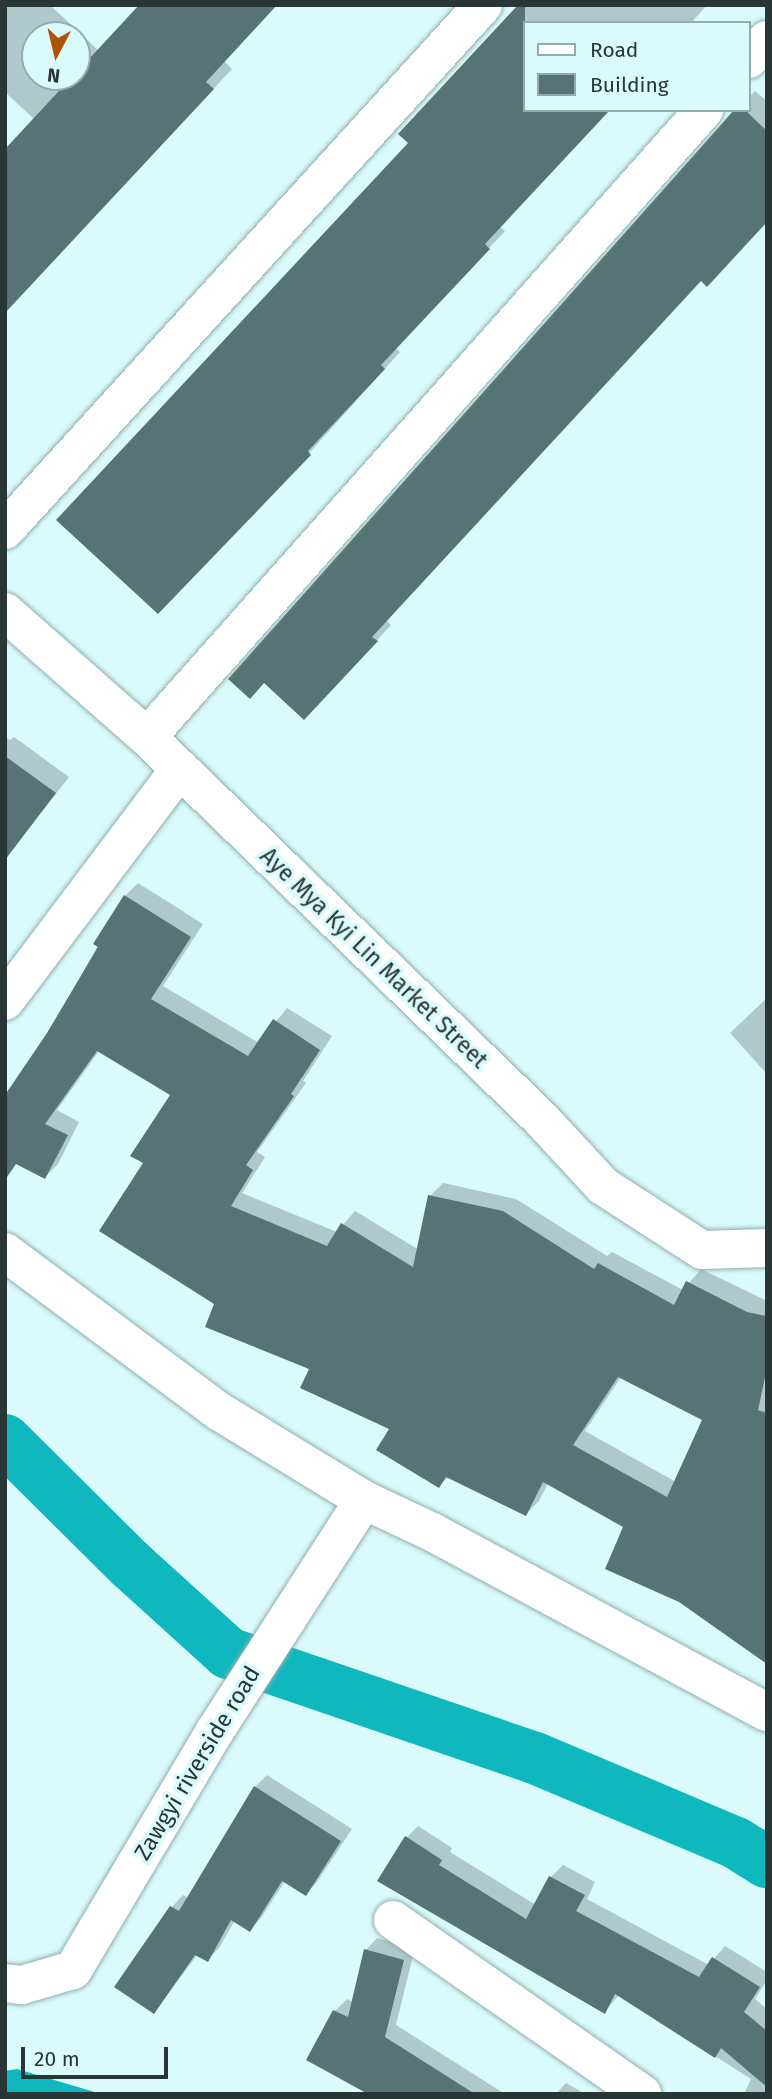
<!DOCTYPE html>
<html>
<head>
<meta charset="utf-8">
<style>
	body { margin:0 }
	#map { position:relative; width:772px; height:2099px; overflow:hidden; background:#dbfafc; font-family:"Fira Sans",sans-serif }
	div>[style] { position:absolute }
	.water>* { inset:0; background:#0fb8be }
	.shadow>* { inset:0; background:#0003 }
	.canal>* { height:52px; margin:-26px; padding:0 26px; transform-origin:26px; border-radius:26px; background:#0fb8be }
	.building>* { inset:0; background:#577374 }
	.roads { filter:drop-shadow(0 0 2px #8faeaf) drop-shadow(0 0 2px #8faeaf) }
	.minor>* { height:38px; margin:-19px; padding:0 19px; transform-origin:19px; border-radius:19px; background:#fff }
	span { translate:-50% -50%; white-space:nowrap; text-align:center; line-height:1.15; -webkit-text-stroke:7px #dbfafc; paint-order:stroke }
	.street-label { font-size:23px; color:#293636 }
	.frame { position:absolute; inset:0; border:7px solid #293636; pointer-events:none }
	.legend { position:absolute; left:523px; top:21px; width:228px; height:91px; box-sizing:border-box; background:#dbfafc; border:2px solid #94acad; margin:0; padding:9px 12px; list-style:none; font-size:21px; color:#293636 }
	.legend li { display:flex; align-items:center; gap:14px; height:35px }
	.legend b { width:35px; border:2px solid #94acad }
	.north { position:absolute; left:21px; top:21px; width:70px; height:70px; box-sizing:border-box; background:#dbfafc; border:2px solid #94acad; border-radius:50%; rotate:187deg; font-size:19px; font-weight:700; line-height:28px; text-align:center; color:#293636 }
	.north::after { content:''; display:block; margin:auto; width:24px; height:32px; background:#b05105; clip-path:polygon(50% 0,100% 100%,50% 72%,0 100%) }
	.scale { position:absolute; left:21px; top:2047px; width:147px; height:32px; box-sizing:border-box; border:4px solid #293636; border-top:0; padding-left:9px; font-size:21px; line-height:24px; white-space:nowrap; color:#293636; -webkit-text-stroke:5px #dbfafc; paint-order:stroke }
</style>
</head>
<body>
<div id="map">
	<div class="water">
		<i style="clip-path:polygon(17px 2069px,98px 2093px,99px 2094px,5px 2094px,5px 2071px)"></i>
	</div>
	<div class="shadow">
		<i style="clip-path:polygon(evenodd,5px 5px,50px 5px,99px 51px,224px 61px,232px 69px,5px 312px,35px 120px,5px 92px,5px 5px,35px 35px,77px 35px,77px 77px,35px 77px,35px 35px)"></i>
		<i style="clip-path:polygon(521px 5px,707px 5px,691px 23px,525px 23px,525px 110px,500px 227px,505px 231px,396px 348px,400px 352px,250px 519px,59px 520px,411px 143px)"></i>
		<i style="clip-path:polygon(755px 91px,767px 101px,767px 221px,701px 279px,386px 620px,391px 625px,319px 703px,736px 110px,749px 110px,749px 97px)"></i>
		<i style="clip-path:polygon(5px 737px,10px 740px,14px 737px,69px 777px,9px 853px,5px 851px)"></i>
		<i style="clip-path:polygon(evenodd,138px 883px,203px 924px,163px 986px,259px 1043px,287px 1008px,332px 1036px,303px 1081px,306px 1083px,257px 1152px,265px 1157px,242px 1193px,337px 1232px,355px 1211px,419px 1250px,430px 1196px,443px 1183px,516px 1199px,607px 1256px,612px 1252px,683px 1290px,701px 1269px,767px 1301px,767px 1661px,625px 1526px,548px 1483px,539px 1501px,526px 1514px,449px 1476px,439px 1486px,391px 1428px,216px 1303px,145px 1163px,173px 1094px,99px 1051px,57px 1110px,79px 1122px,58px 1164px,45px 1177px,5px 1157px,49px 1034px,125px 896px,138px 883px,621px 1377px,704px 1419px,676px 1482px,585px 1431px,621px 1377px)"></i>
		<i style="clip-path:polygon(767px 998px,767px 1074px,730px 1033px)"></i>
		<i style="clip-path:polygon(267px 1775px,352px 1829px,317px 1882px,306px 1894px,285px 1881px,261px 1918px,250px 1930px,235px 1920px,219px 1948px,207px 1960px,198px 1954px,154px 2012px,172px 1907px,183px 1895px,189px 1898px,255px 1787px)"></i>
		<i style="clip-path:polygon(418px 1826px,452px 1848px,450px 1852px,536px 1905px,551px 1877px,563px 1865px,595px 1882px,587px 1899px,709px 1965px,725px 1946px,767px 1972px,767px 1980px,755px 1999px,767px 2009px,767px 2094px,744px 2094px,751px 2079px,619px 1995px,604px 2012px,406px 1838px)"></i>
		<i style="clip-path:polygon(377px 1938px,415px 1948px,396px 2025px,505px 2094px,371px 2094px,308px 2060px,335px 2011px,347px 1999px,353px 2002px,366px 1950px)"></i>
		<i style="clip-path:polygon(566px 2083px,585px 2094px,556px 2094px)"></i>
	</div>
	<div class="canal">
		<i style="left:5px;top:1440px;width:176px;rotate:44.8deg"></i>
		<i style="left:130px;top:1564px;width:132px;rotate:42.2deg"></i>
		<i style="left:228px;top:1653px;width:324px;rotate:18.9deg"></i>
		<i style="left:535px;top:1758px;width:218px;rotate:22.9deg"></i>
		<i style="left:736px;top:1843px;width:36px;rotate:32deg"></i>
	</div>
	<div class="building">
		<i style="clip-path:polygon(139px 5px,277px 5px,206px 82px,214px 89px,5px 313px,5px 149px,72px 77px,77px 77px,77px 72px)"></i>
		<i style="clip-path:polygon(518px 5px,525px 5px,525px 110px,610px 110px,485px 244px,490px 249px,381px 365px,385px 369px,308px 451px,311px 455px,158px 614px,56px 520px,408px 143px,398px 134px)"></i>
		<i style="clip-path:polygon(734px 110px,745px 110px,767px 131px,767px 222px,707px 287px,701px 281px,372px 637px,378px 641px,304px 720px,264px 683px,250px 699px,228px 679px)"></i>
		<i style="clip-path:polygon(5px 756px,56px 793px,5px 860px)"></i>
		<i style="clip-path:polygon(evenodd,124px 895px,191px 937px,151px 999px,248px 1056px,273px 1019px,320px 1050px,291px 1094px,294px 1096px,246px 1165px,253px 1170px,231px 1206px,327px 1246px,341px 1223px,413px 1267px,428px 1195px,503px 1211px,594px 1269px,598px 1263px,674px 1305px,686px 1281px,747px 1312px,767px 1316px,767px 1368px,758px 1410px,767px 1413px,767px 1664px,679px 1602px,605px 1569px,623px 1527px,543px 1482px,526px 1516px,446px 1477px,439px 1488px,376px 1450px,389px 1429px,300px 1388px,309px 1369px,205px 1327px,214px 1304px,99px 1231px,143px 1163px,130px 1156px,170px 1095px,97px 1051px,45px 1124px,68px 1135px,45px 1179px,16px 1164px,5px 1180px,5px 1095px,47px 1033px,98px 947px,93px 944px,124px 895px,618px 1377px,702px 1420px,667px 1497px,573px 1445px,618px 1377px)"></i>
		<i style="clip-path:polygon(254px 1786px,341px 1841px,306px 1896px,282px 1881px,250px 1932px,231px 1920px,208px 1962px,195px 1955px,154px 2014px,114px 1987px,170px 1906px,179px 1911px)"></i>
		<i style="clip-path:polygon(405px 1836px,442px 1860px,439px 1865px,526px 1919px,549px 1876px,585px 1895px,576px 1911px,699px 1977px,712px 1957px,760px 1987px,744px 2012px,767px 2031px,767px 2087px,721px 2048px,715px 2058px,615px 1994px,605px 2014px,377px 1881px)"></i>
		<i style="clip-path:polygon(364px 1949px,404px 1960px,385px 2037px,475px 2094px,368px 2094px,306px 2060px,333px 2010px,348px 2017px)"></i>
	</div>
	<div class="roads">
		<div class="minor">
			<i style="left:749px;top:59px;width:26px;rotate:-47deg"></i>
			<i style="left:5px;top:530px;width:710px;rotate:-47.68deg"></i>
			<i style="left:5px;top:612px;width:189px;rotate:41.4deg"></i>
			<i style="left:147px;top:737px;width:549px;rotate:44.11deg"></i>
			<i style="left:541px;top:1119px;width:91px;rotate:47.2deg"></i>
			<i style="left:603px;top:1186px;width:118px;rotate:32.9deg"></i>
			<i style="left:702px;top:1250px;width:65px;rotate:-1.8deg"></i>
			<i style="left:147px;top:737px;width:839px;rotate:-48.38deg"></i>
			<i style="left:5px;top:1001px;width:291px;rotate:-53deg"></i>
			<i style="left:5px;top:1252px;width:268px;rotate:36.7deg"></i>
			<i style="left:220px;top:1412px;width:169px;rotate:31.4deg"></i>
			<i style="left:364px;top:1500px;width:77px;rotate:25.2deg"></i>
			<i style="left:434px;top:1533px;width:378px;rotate:28.3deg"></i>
			<i style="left:393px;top:1920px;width:304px;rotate:34.9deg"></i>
			<i style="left:5px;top:1983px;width:17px;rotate:7deg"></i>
			<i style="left:22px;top:1985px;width:53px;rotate:-16.4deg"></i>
			<i style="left:73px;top:1970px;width:278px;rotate:-59.3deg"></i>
			<i style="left:215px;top:1731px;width:275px;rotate:-57.2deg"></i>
		</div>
	</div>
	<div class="street-label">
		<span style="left:374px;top:958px;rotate:44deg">Aye Mya Kyi Lin Market Street</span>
		<span style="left:197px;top:1763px;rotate:-59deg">Zawgyi riverside road</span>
	</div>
	<div class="frame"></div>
	<ul class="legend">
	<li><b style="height:9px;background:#fff"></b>Road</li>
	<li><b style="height:19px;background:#577374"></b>Building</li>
	</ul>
	<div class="north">N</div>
	<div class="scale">20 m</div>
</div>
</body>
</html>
